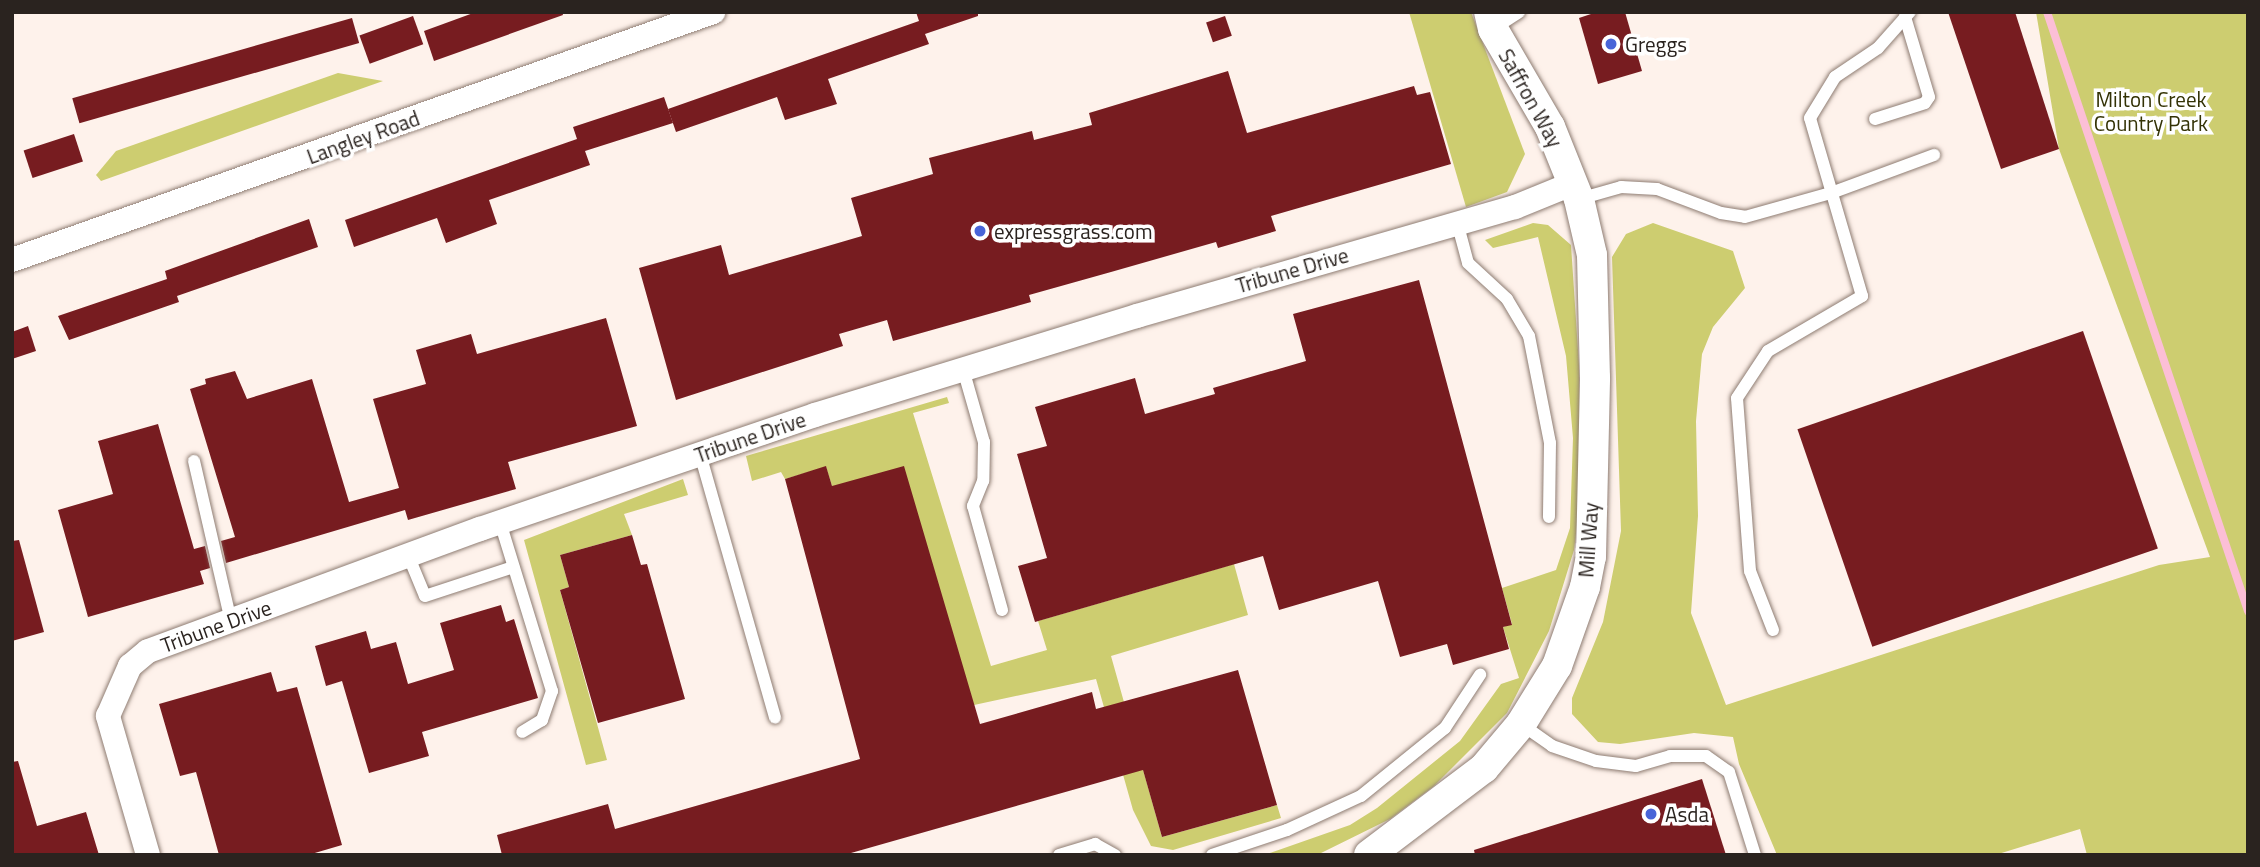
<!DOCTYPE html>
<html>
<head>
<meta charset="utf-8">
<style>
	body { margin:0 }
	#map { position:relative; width:2260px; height:867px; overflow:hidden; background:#fef2eb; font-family:"Titillium Web",sans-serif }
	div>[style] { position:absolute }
	.green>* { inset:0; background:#cdcd70 }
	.stream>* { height:8px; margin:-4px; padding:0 4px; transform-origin:4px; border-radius:4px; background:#fcbfd6 }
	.building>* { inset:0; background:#771c20; transform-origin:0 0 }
	.roads { filter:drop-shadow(0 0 2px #8e7c72) drop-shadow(0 0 2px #8e7c72) }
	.service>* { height:12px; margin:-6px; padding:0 6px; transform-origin:6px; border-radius:6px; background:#fff }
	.minor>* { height:24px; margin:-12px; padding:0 12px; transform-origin:12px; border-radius:12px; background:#fff }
	.tertiary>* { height:30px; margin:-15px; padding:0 15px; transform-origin:15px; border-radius:15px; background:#fff }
	.dots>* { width:19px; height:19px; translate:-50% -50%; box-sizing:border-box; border:4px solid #fff; border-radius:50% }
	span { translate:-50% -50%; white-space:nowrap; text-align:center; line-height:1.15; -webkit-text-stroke:7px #fff; paint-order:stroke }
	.poi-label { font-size:21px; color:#2a231f }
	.left { translate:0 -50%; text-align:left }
	.street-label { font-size:21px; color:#2a231f }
	.park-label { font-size:21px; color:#333205 }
	.frame { position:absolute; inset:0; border:14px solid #2a231f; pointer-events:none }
</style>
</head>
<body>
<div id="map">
	<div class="green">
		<i style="clip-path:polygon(1409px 12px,1471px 12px,1525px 154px,1507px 192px,1466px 207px)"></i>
		<i style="clip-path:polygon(2036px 12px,2248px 12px,2248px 855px,2087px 855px,2080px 829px,1995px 855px,1777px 855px,1739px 764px,1733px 737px,1694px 733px,1620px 744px,1598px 742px,1572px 714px,1572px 698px,1603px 622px,1621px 531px,1612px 257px,1626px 234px,1653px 223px,1733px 251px,1745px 288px,1713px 327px,1702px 354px,1696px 421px,1698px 516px,1691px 613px,1726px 705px,2159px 565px,2210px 557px,2059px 149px)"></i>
		<i style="clip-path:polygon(338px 73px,383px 81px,101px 181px,96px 175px,116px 151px)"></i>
		<i style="clip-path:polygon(1533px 223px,1548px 225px,1571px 245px,1579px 365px,1581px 492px,1574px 550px,1549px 631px,1507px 713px,1434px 786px,1390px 819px,1317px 855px,1264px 855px,1350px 825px,1377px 808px,1460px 741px,1501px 684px,1519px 678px,1503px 627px,1512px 624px,1502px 588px,1556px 570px,1570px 528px,1573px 438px,1566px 356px,1538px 237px,1493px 248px,1485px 240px)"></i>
		<i style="clip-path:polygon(947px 397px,949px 403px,913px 413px,991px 666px,1047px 650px,1038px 621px,1234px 564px,1248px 615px,1111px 656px,1162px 837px,1277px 805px,1281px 818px,1173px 850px,1151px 846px,1133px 810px,1096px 679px,974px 705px,832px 486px,826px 467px,785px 479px,781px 472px,752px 481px,746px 456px)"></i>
		<i style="clip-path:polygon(683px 479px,688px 495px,624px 514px,632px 535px,560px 555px,569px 587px,560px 590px,607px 760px,586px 765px,524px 540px)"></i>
	</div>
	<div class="stream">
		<i style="left:2047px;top:12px;width:632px;rotate:71.45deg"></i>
	</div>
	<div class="building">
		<i style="clip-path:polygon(476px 12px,562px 12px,563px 15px,434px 61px,424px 31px)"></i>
		<i style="clip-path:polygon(916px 12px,978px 12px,978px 16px,925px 34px,929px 44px,828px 79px,837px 104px,785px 120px,777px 97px,676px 132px,668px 109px,919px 21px)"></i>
		<i style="clip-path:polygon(1597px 12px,1625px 12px,1642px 71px,1598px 84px,1579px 18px)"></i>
		<i style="clip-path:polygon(1948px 12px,2015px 12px,2059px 149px,2001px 169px)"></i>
		<i style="left:413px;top:16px;width:30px;height:57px;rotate:70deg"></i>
		<i style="left:1225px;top:16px;width:21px;height:20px;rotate:71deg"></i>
		<i style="left:352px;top:18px;width:26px;height:291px;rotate:74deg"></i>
		<i style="clip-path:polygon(1228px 71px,1247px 133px,1414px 86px,1417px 95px,1430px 92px,1451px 164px,1271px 216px,1276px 231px,1218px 248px,1216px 242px,1111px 272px,1029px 295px,1031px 302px,893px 341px,887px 320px,839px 334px,843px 346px,676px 400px,639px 268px,721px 245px,729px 275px,862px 236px,851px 198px,933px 174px,929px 158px,1032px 131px,1034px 140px,1092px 125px,1089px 113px)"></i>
		<i style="clip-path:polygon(664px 97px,673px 123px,585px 151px,590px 165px,489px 200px,497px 224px,446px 243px,437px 218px,354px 247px,345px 220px,577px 139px,573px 127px)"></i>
		<i style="left:74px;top:134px;width:29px;height:53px;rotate:72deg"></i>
		<i style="clip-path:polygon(309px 219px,318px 247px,177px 296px,179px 302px,69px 340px,58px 316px,167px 279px,165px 271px)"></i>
		<i style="clip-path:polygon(1419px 280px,1512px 625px,1503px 627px,1509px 649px,1453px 665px,1447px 644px,1400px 657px,1378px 581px,1279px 610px,1263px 556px,1035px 622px,1018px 566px,1047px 558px,1017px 454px,1047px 446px,1035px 407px,1135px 378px,1145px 414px,1215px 394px,1213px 388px,1306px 361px,1293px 314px)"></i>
		<i style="clip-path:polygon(606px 318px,637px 426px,508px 462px,516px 489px,408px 520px,405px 510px,226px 563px,221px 541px,235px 537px,190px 389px,206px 384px,205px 379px,235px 371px,247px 399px,312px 379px,349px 502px,399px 488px,373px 399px,426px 384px,416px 350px,471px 334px,477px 354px)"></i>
		<i style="clip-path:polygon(28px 326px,36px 351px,12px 359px,12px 332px)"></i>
		<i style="left:2083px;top:331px;width:230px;height:302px;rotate:71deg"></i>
		<i style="clip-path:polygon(158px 424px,194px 549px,205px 546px,210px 568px,200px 571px,204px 584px,88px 617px,58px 510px,113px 494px,98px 441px)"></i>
		<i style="clip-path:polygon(826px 466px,832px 486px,904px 466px,980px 724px,1092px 692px,1096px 709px,1238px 670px,1277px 805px,1162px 837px,1143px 770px,844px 855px,502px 855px,497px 835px,608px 804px,615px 829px,860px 759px,785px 479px)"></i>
		<i style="clip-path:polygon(632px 535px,641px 565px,647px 564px,685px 699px,598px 723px,560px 590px,569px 587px,560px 555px)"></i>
		<i style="clip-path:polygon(19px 540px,44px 632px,12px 641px,12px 541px)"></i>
		<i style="clip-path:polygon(501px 605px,506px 622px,514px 619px,538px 698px,422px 732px,429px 756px,369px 773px,342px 681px,326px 686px,315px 646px,366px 631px,371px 649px,396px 642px,408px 684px,454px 670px,440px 623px)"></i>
		<i style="clip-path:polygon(271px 672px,277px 692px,297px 687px,342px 845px,308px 855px,219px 855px,196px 772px,180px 776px,159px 704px)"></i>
		<i style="clip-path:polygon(18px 761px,37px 826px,86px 812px,99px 855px,12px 855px,12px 762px)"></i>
		<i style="clip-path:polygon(1702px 779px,1726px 855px,1475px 855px,1474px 850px)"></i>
	</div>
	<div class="roads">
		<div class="service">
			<i style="left:1493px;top:29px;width:31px;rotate:-33deg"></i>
			<i style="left:1875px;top:119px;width:52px;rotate:-17.7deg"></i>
			<i style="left:1925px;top:103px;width:7px;rotate:-56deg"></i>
			<i style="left:1929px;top:97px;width:84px;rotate:-106.7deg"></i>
			<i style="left:1579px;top:199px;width:44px;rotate:-15.9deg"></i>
			<i style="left:1621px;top:187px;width:36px;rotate:3deg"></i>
			<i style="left:1657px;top:189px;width:68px;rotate:20.6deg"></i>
			<i style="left:1721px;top:213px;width:24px;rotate:9deg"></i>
			<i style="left:1745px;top:217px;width:89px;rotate:-15.6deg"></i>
			<i style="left:1831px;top:193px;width:110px;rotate:-20.3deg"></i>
			<i style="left:1457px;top:222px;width:42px;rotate:75deg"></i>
			<i style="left:1468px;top:263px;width:53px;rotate:42.7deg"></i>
			<i style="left:1507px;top:299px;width:43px;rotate:59.3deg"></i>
			<i style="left:1529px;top:336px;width:109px;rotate:78.9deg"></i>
			<i style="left:1550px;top:443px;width:74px;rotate:90.8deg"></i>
			<i style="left:963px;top:369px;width:76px;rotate:74deg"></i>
			<i style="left:984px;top:442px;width:39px;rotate:91deg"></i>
			<i style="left:983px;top:481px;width:27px;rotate:112deg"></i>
			<i style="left:973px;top:506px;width:108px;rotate:74.4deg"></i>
			<i style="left:700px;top:454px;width:274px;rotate:74.1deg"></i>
			<i style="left:194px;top:461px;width:164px;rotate:77deg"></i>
			<i style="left:500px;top:522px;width:177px;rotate:72.9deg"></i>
			<i style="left:552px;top:691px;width:31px;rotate:109deg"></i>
			<i style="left:542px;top:720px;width:23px;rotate:149deg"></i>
			<i style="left:408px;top:555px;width:44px;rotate:67.5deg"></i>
			<i style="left:425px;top:596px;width:93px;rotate:-18.2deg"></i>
			<i style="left:1773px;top:630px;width:63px;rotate:-111.3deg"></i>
			<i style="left:1750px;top:571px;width:173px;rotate:-94.3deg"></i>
			<i style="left:1737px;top:398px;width:56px;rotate:-56.6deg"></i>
			<i style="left:1768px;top:351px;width:109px;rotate:-30.3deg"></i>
			<i style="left:1862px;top:296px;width:185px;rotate:-106.3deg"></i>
			<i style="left:1810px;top:118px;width:48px;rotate:-58.6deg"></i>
			<i style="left:1835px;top:77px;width:52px;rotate:-34deg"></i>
			<i style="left:1878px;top:48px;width:48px;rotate:-48.4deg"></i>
			<i style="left:1521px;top:724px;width:38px;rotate:35deg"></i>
			<i style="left:1552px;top:746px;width:46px;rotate:18.8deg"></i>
			<i style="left:1596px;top:761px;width:40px;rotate:7.1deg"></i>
			<i style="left:1636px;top:766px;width:35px;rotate:-16deg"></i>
			<i style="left:1670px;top:756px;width:36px"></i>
			<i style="left:1706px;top:756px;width:28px;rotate:35deg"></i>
			<i style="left:1729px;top:772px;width:87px;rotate:72.6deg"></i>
			<i style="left:1059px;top:855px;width:38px;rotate:-17deg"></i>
			<i style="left:1095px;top:844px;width:23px;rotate:29deg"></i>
			<i style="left:1212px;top:855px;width:79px;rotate:-18.4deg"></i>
			<i style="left:1287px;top:830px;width:81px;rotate:-24.7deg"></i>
			<i style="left:1361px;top:796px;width:108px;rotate:-39deg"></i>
			<i style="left:1445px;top:728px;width:64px;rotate:-56.6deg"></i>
		</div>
		<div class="minor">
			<i style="left:12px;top:260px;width:744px;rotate:-19.48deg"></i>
			<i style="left:148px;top:855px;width:145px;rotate:-106.1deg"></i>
			<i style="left:108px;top:716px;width:55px;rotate:-66.3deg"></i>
			<i style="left:130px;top:666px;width:23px;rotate:-40deg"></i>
			<i style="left:148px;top:651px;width:354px;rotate:-20.2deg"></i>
			<i style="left:480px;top:529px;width:354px;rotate:-18.8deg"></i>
			<i style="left:815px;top:415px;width:337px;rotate:-17.1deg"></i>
			<i style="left:1137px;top:316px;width:393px;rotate:-16.1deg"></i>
			<i style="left:1515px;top:207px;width:64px;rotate:-22.1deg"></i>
		</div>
		<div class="tertiary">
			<i style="left:1369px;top:855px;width:144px;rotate:-37.1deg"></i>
			<i style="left:1484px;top:768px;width:57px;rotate:-49.9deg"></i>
			<i style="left:1521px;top:724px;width:68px;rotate:-58.2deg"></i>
			<i style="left:1557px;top:666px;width:84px;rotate:-70.5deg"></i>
			<i style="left:1585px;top:587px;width:31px;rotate:-79deg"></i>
			<i style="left:1591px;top:557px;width:179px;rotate:-88.7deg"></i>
			<i style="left:1595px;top:378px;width:123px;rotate:-91.4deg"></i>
			<i style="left:1592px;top:255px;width:57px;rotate:-103.1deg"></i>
			<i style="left:1579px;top:199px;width:78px;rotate:-111.9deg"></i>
			<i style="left:1550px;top:127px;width:113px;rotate:-120.2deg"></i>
			<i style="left:1493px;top:29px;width:17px;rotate:-103deg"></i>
		</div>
	</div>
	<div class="dots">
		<i style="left:1611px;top:44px;background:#4864d8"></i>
		<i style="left:980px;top:231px;background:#4864d8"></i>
		<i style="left:1651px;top:814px;background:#4864d8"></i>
	</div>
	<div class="poi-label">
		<span class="left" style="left:1625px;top:44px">Greggs</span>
		<span class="left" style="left:994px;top:231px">expressgrass.com</span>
		<span class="left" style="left:1665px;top:814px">Asda</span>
	</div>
	<div class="street-label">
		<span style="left:1531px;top:98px;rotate:61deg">Saffron Way</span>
		<span style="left:363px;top:137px;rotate:-20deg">Langley Road</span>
		<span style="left:1292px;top:270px;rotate:-16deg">Tribune Drive</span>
		<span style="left:750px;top:437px;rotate:-19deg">Tribune Drive</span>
		<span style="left:1588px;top:540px;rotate:-86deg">Mill Way</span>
		<span style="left:216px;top:626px;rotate:-20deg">Tribune Drive</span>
	</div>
	<div class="park-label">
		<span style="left:2151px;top:111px">Milton Creek<br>Country Park</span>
	</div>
	<div class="frame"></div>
</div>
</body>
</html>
